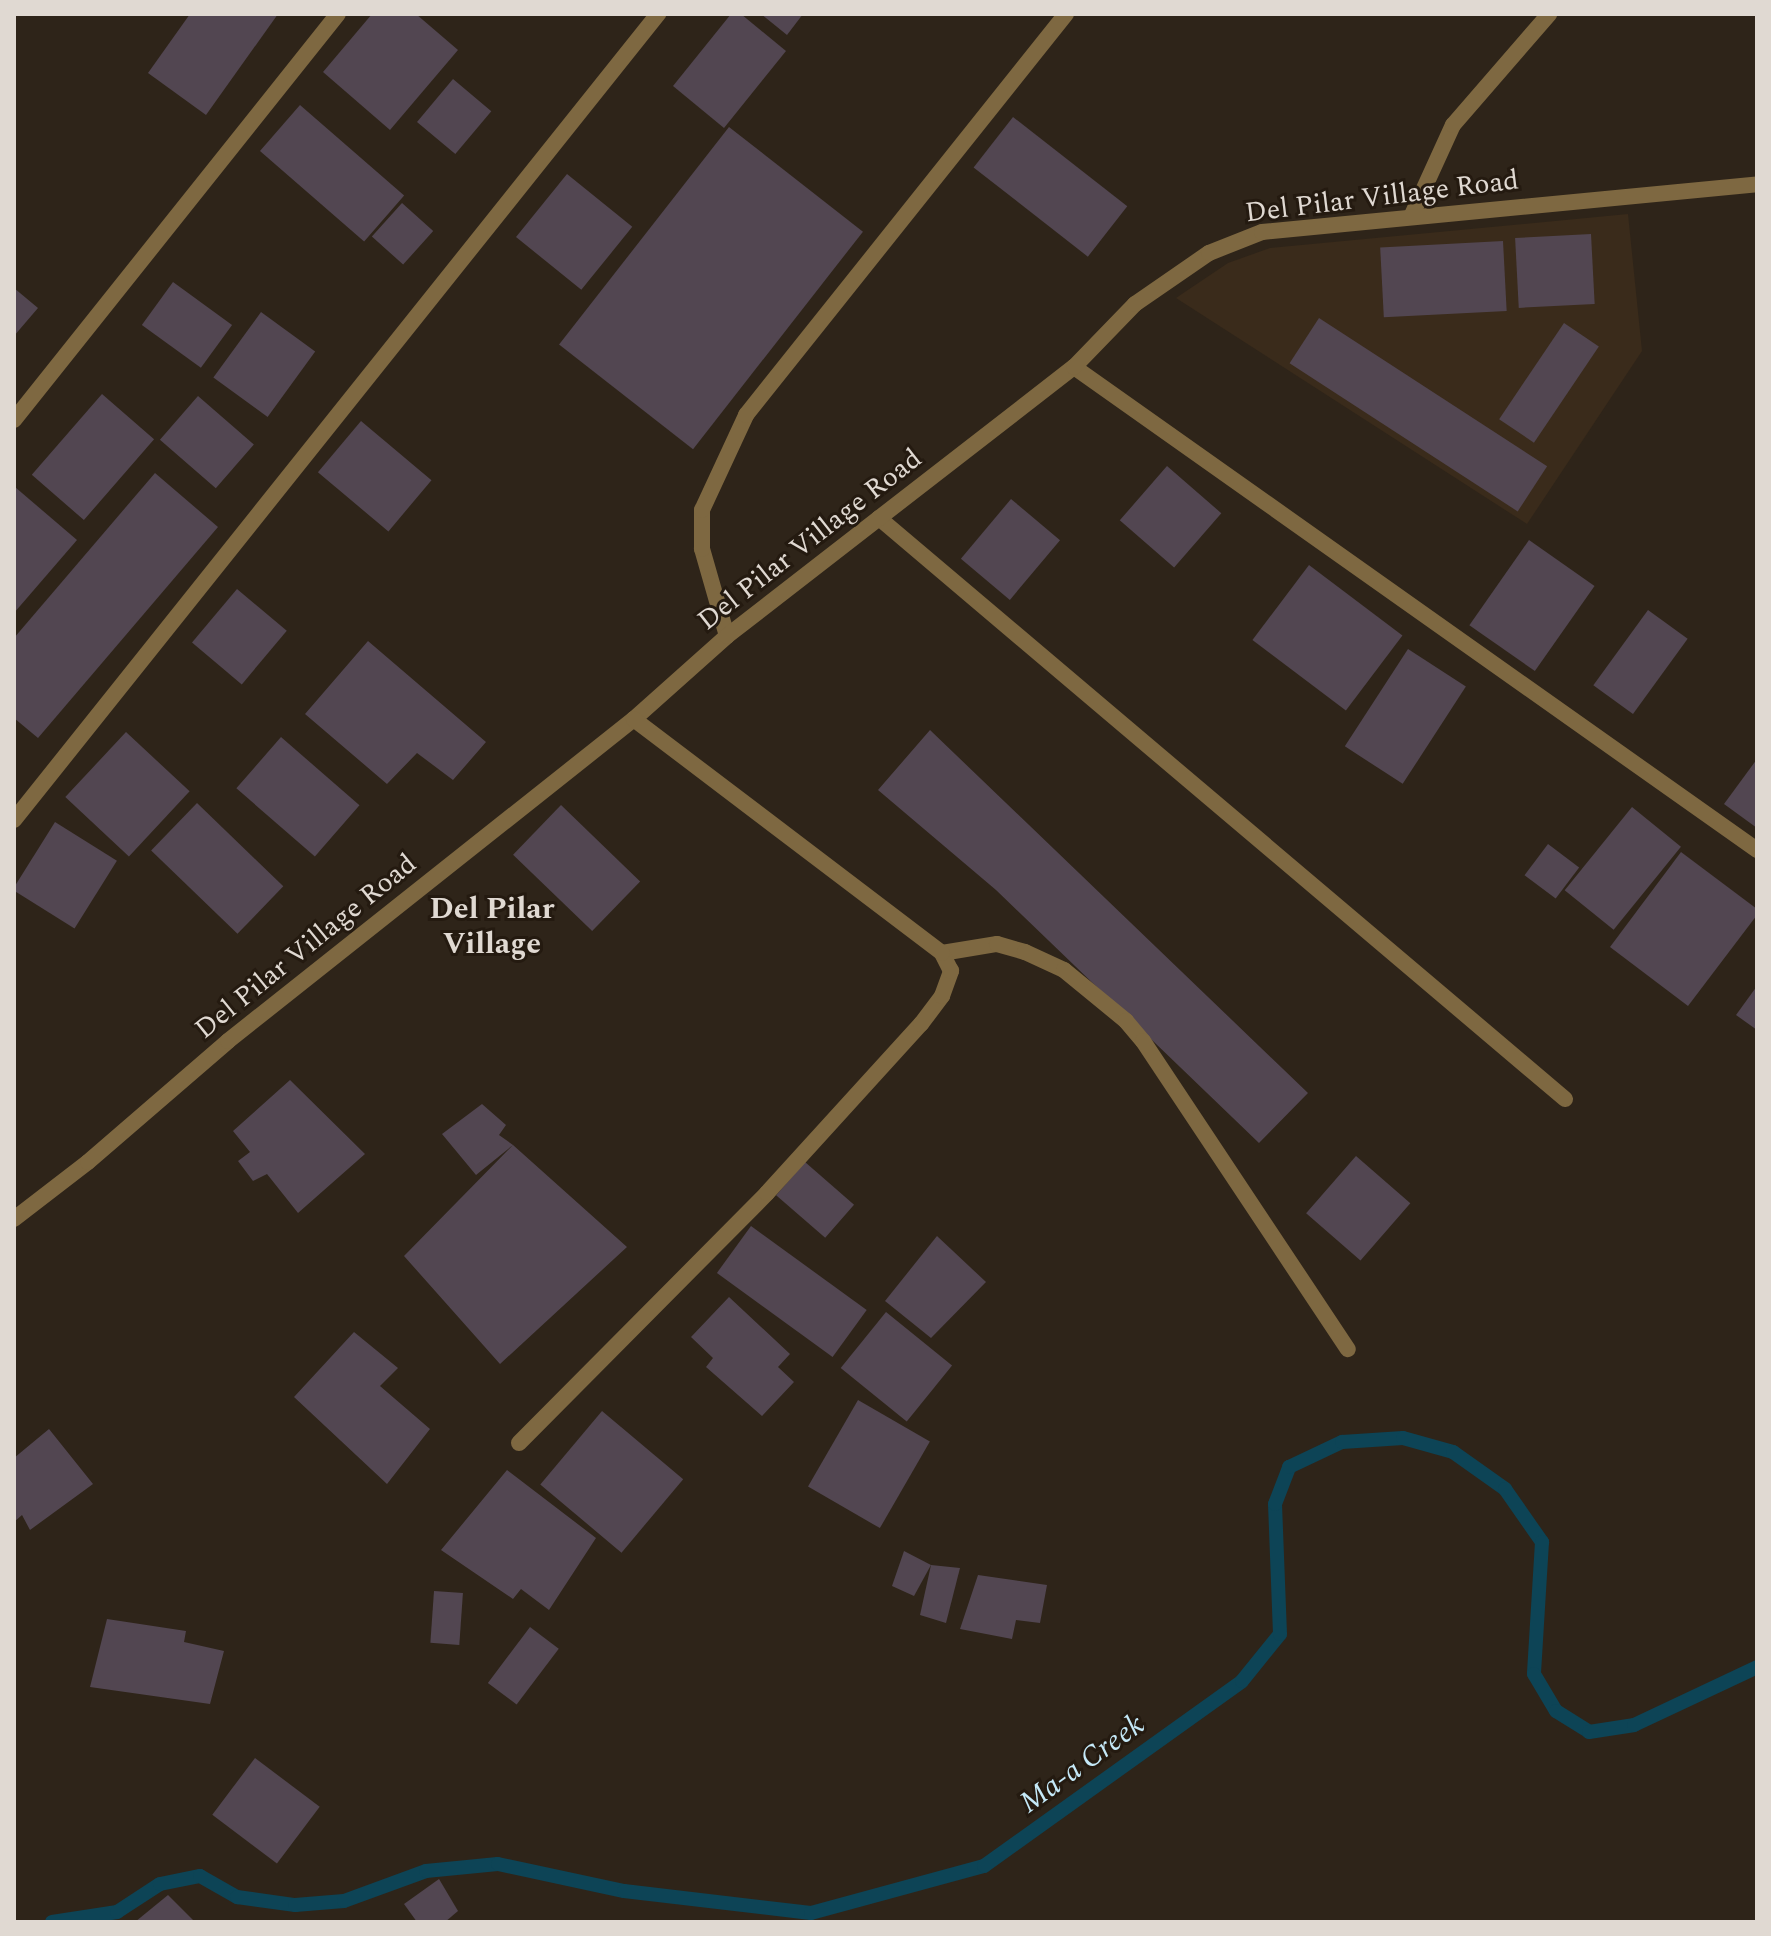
<!DOCTYPE html>
<html>
<head>
<meta charset="utf-8">
<style>
	body { margin:0 }
	#map { position:relative; width:1771px; height:1936px; overflow:hidden; background:#2e2419; font-family:Spectral,serif }
	div>[style] { position:absolute }
	.built>* { inset:0; background:#3a2b1b }
	.stream>* { height:14px; margin:-7px; padding:0 7px; transform-origin:7px; border-radius:7px; background:#0d4456 }
	.building>* { inset:0; background:#524651; transform-origin:0 0 }
	.street>* { height:16px; margin:-8px; padding:0 8px; transform-origin:8px; border-radius:8px; background:#7e6841 }
	span { translate:-50% -50%; white-space:nowrap; text-align:center; line-height:1.15; -webkit-text-stroke:6px #241a10; paint-order:stroke }
	.street-label { font-size:28px; color:#e0d9d2 }
	.neighbourhood-label { font-size:30px; color:#e0d9d2; font-weight:700 }
	.water-label { font-size:30px; color:#c5e9f8; font-style:italic }
	.frame { position:absolute; inset:0; border:16px solid #e0d9d2; pointer-events:none }
</style>
</head>
<body>
<div id="map">
	<div class="built">
		<i style="clip-path:polygon(1628px 214px,1642px 351px,1527px 524px,1176px 298px,1228px 263px,1270px 248px)"></i>
	</div>
	<div class="stream">
		<i style="left:52px;top:1922px;width:66px;rotate:-8.7deg"></i>
		<i style="left:117px;top:1912px;width:51px;rotate:-33.1deg"></i>
		<i style="left:160px;top:1884px;width:41px;rotate:-11.3deg"></i>
		<i style="left:200px;top:1876px;width:43px;rotate:29.6deg"></i>
		<i style="left:237px;top:1897px;width:59px;rotate:7.9deg"></i>
		<i style="left:295px;top:1905px;width:49px;rotate:-4.7deg"></i>
		<i style="left:344px;top:1901px;width:87px;rotate:-20.1deg"></i>
		<i style="left:426px;top:1871px;width:72px;rotate:-5.6deg"></i>
		<i style="left:498px;top:1864px;width:129px;rotate:12.1deg"></i>
		<i style="left:624px;top:1891px;width:188px;rotate:6.7deg"></i>
		<i style="left:811px;top:1913px;width:179px;rotate:-15.2deg"></i>
		<i style="left:984px;top:1866px;width:317px;rotate:-35.6deg"></i>
		<i style="left:1242px;top:1681px;width:60px;rotate:-51deg"></i>
		<i style="left:1280px;top:1634px;width:130px;rotate:-92.2deg"></i>
		<i style="left:1275px;top:1504px;width:40px;rotate:-69deg"></i>
		<i style="left:1289px;top:1467px;width:59px;rotate:-25.3deg"></i>
		<i style="left:1342px;top:1442px;width:61px;rotate:-3.8deg"></i>
		<i style="left:1403px;top:1438px;width:52px;rotate:15.6deg"></i>
		<i style="left:1453px;top:1452px;width:64px;rotate:35.4deg"></i>
		<i style="left:1505px;top:1489px;width:65px;rotate:55.1deg"></i>
		<i style="left:1542px;top:1542px;width:132px;rotate:93.5deg"></i>
		<i style="left:1534px;top:1674px;width:43px;rotate:59.3deg"></i>
		<i style="left:1556px;top:1711px;width:39px;rotate:32deg"></i>
		<i style="left:1589px;top:1732px;width:46px;rotate:-8.8deg"></i>
		<i style="left:1634px;top:1725px;width:136px;rotate:-25.2deg"></i>
	</div>
	<div class="building">
		<i style="clip-path:polygon(190px 14px,278px 14px,206px 115px,148px 73px)"></i>
		<i style="clip-path:polygon(372px 14px,416px 14px,458px 50px,390px 130px,323px 72px)"></i>
		<i style="clip-path:polygon(731px 14px,741px 14px,786px 51px,724px 128px,673px 86px)"></i>
		<i style="clip-path:polygon(761px 14px,803px 14px,787px 35px)"></i>
		<i style="left:453px;top:79px;width:50px;height:56px;rotate:40deg"></i>
		<i style="left:300px;top:105px;width:138px;height:61px;rotate:41deg"></i>
		<i style="left:1013px;top:117px;width:145px;height:64px;rotate:38deg"></i>
		<i style="left:729px;top:127px;width:170px;height:276px;rotate:38deg"></i>
		<i style="left:567px;top:174px;width:84px;height:81px;rotate:39deg"></i>
		<i style="left:402px;top:203px;width:42px;height:45px;rotate:42deg"></i>
		<i style="left:1591px;top:234px;width:70px;height:76px;rotate:87deg"></i>
		<i style="left:1503px;top:241px;width:70px;height:123px;rotate:87deg"></i>
		<i style="left:173px;top:282px;width:73px;height:53px;rotate:36deg"></i>
		<i style="clip-path:polygon(14px 288px,38px 308px,14px 336px)"></i>
		<i style="left:261px;top:312px;width:67px;height:81px;rotate:36deg"></i>
		<i style="left:1319px;top:318px;width:272px;height:54px;rotate:33deg"></i>
		<i style="left:1564px;top:323px;width:42px;height:116px;rotate:34deg"></i>
		<i style="left:102px;top:394px;width:69px;height:107px;rotate:41deg"></i>
		<i style="left:198px;top:396px;width:74px;height:58px;rotate:41deg"></i>
		<i style="left:361px;top:421px;width:92px;height:67px;rotate:40deg"></i>
		<i style="left:1167px;top:466px;width:72px;height:72px;rotate:41deg"></i>
		<i style="clip-path:polygon(155px 473px,218px 527px,38px 738px,14px 718px,14px 638px)"></i>
		<i style="clip-path:polygon(15px 487px,77px 540px,14px 613px,14px 488px)"></i>
		<i style="left:1011px;top:499px;width:64px;height:78px;rotate:40deg"></i>
		<i style="left:1529px;top:540px;width:80px;height:104px;rotate:35deg"></i>
		<i style="left:1309px;top:565px;width:117px;height:94px;rotate:37deg"></i>
		<i style="left:237px;top:589px;width:65px;height:70px;rotate:40deg"></i>
		<i style="left:1648px;top:610px;width:49px;height:93px;rotate:36deg"></i>
		<i style="clip-path:polygon(368px 641px,486px 742px,453px 780px,417px 753px,387px 784px,305px 714px)"></i>
		<i style="left:1408px;top:649px;width:69px;height:116px;rotate:33deg"></i>
		<i style="clip-path:polygon(930px 730px,1308px 1093px,1259px 1143px,996px 890px,878px 790px)"></i>
		<i style="left:126px;top:732px;width:87px;height:89px;rotate:43deg"></i>
		<i style="left:281px;top:737px;width:104px;height:68px;rotate:41deg"></i>
		<i style="clip-path:polygon(1757px 759px,1757px 828px,1724px 804px)"></i>
		<i style="left:197px;top:803px;width:120px;height:66px;rotate:44deg"></i>
		<i style="left:561px;top:805px;width:110px;height:69px;rotate:44deg"></i>
		<i style="left:1632px;top:807px;width:63px;height:107px;rotate:39deg"></i>
		<i style="left:55px;top:822px;width:73px;height:80px;rotate:32deg"></i>
		<i style="left:1548px;top:844px;width:39px;height:39px;rotate:37deg"></i>
		<i style="clip-path:polygon(1681px 852px,1757px 909px,1757px 915px,1688px 1006px,1610px 947px)"></i>
		<i style="clip-path:polygon(1757px 986px,1757px 1030px,1736px 1015px)"></i>
		<i style="clip-path:polygon(290px 1080px,365px 1154px,298px 1213px,267px 1174px,253px 1181px,238px 1161px,250px 1152px,233px 1131px)"></i>
		<i style="clip-path:polygon(482px 1104px,506px 1125px,499px 1135px,513px 1145px,627px 1247px,500px 1364px,404px 1256px,513px 1145px,476px 1175px,442px 1134px)"></i>
		<i style="left:1356px;top:1156px;width:72px;height:76px;rotate:41deg"></i>
		<i style="left:805px;top:1162px;width:65px;height:44px;rotate:41deg"></i>
		<i style="left:751px;top:1226px;width:143px;height:58px;rotate:36deg"></i>
		<i style="clip-path:polygon(937px 1236px,986px 1282px,931px 1338px,885px 1301px)"></i>
		<i style="clip-path:polygon(729px 1297px,790px 1354px,778px 1367px,794px 1382px,762px 1416px,706px 1367px,713px 1358px,691px 1337px)"></i>
		<i style="left:886px;top:1312px;width:85px;height:72px;rotate:39deg"></i>
		<i style="clip-path:polygon(354px 1332px,398px 1368px,380px 1386px,430px 1429px,387px 1484px,294px 1397px)"></i>
		<i style="left:858px;top:1400px;width:83px;height:100px;rotate:30deg"></i>
		<i style="left:602px;top:1411px;width:106px;height:96px;rotate:40deg"></i>
		<i style="clip-path:polygon(49px 1429px,93px 1484px,30px 1530px,22px 1515px,14px 1522px,14px 1458px)"></i>
		<i style="clip-path:polygon(507px 1470px,596px 1538px,549px 1610px,521px 1589px,513px 1599px,441px 1550px)"></i>
		<i style="clip-path:polygon(904px 1551px,931px 1565px,914px 1596px,892px 1586px)"></i>
		<i style="clip-path:polygon(931px 1565px,960px 1568px,946px 1623px,920px 1615px)"></i>
		<i style="clip-path:polygon(978px 1575px,1047px 1585px,1040px 1623px,1016px 1620px,1012px 1639px,960px 1629px)"></i>
		<i style="left:434px;top:1591px;width:29px;height:52px;rotate:4deg"></i>
		<i style="clip-path:polygon(107px 1619px,186px 1631px,184px 1642px,224px 1651px,210px 1704px,90px 1687px)"></i>
		<i style="left:530px;top:1627px;width:36px;height:70px;rotate:37deg"></i>
		<i style="left:255px;top:1758px;width:81px;height:71px;rotate:37deg"></i>
		<i style="clip-path:polygon(439px 1879px,458px 1911px,445px 1922px,417px 1922px,404px 1904px)"></i>
		<i style="clip-path:polygon(168px 1895px,195px 1922px,135px 1922px)"></i>
	</div>
	<div class="street">
		<i style="left:1411px;top:217px;width:101px;rotate:-65.5deg"></i>
		<i style="left:1453px;top:125px;width:147px;rotate:-49.1deg"></i>
		<i style="left:1074px;top:367px;width:837px;rotate:35.27deg"></i>
		<i style="left:14px;top:420px;width:519px;rotate:-51.41deg"></i>
		<i style="left:879px;top:518px;width:899px;rotate:40.26deg"></i>
		<i style="left:727px;top:636px;width:91px;rotate:-106deg"></i>
		<i style="left:702px;top:549px;width:39px;rotate:-90deg"></i>
		<i style="left:702px;top:510px;width:105px;rotate:-65.1deg"></i>
		<i style="left:746px;top:415px;width:513px;rotate:-51.41deg"></i>
		<i style="left:14px;top:820px;width:1032px;rotate:-51.37deg"></i>
		<i style="left:942px;top:953px;width:56px;rotate:-9.3deg"></i>
		<i style="left:997px;top:944px;width:29px;rotate:16deg"></i>
		<i style="left:1025px;top:952px;width:43px;rotate:24.8deg"></i>
		<i style="left:1064px;top:970px;width:80px;rotate:39.4deg"></i>
		<i style="left:1126px;top:1021px;width:26px;rotate:50deg"></i>
		<i style="left:1143px;top:1041px;width:370px;rotate:56.4deg"></i>
		<i style="left:14px;top:1219px;width:93px;rotate:-37.6deg"></i>
		<i style="left:88px;top:1162px;width:185px;rotate:-40.8deg"></i>
		<i style="left:228px;top:1041px;width:518px;rotate:-38.42deg"></i>
		<i style="left:634px;top:719px;width:125px;rotate:-41.7deg"></i>
		<i style="left:727px;top:636px;width:439px;rotate:-37.8deg"></i>
		<i style="left:1074px;top:367px;width:88px;rotate:-45.9deg"></i>
		<i style="left:1135px;top:304px;width:90px;rotate:-34.6deg"></i>
		<i style="left:1209px;top:253px;width:57px;rotate:-21.6deg"></i>
		<i style="left:1262px;top:232px;width:497px;rotate:-5.5deg"></i>
		<i style="left:519px;top:1443px;width:352px;rotate:-45.2deg"></i>
		<i style="left:767px;top:1193px;width:229px;rotate:-47.7deg"></i>
		<i style="left:921px;top:1024px;width:35px;rotate:-53deg"></i>
		<i style="left:942px;top:996px;width:27px;rotate:-70deg"></i>
		<i style="left:951px;top:971px;width:20px;rotate:-117deg"></i>
		<i style="left:942px;top:953px;width:387px;rotate:-142.8deg"></i>
	</div>
	<div class="street-label">
		<span style="left:1382px;top:197px;rotate:-7deg">Del Pilar Village Road</span>
		<span style="left:810px;top:540px;rotate:-38deg">Del Pilar Village Road</span>
		<span style="left:306px;top:947px;rotate:-39deg">Del Pilar Village Road</span>
	</div>
	<div class="neighbourhood-label">
		<span style="left:492px;top:926px">Del Pilar<br>Village</span>
	</div>
	<div class="water-label">
		<span style="left:1082px;top:1764px;rotate:-36deg">Ma-a Creek</span>
	</div>
	<div class="frame"></div>
</div>
</body>
</html>
